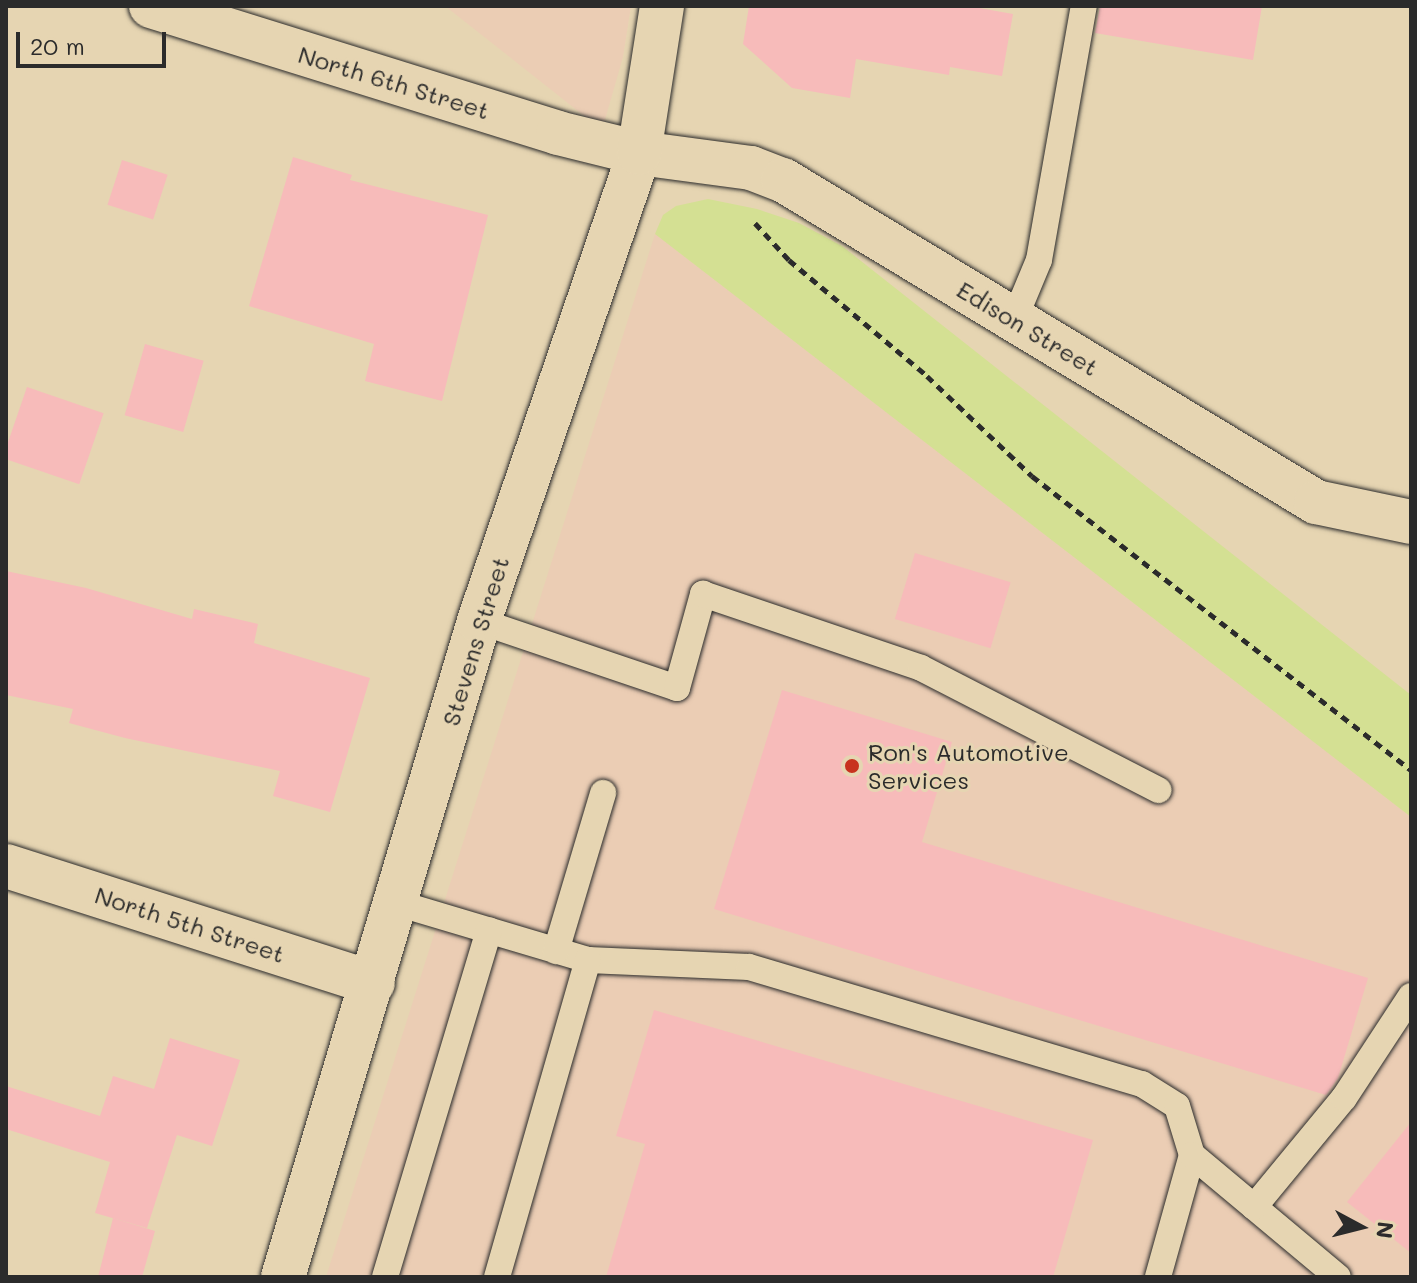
<!DOCTYPE html>
<html>
<head>
<meta charset="utf-8">
<style>
	body { margin:0 }
	#map { position:relative; width:1417px; height:1283px; overflow:hidden; background:#e6d5b2; font-family:Mali,sans-serif }
	div>[style] { position:absolute }
	.built>* { inset:0; background:#ebcdb4 }
	.green>* { inset:0; background:#d4e093 }
	.building>* { inset:0; background:#f7bbba; transform-origin:0 0 }
	.path>* { height:5px; margin-top:-2.5px; transform-origin:0; background:repeating-linear-gradient(90deg,#2b2b2b 0 8px,transparent 0 14px) }
	.roads { filter:drop-shadow(0 0 2px #2b2b2b) drop-shadow(0 0 2px #2b2b2b) }
	.lane>* { height:26px; margin:-13px; padding:0 13px; transform-origin:13px; border-radius:13px; background:#e6d5b2 }
	.street>* { height:44px; margin:-22px; padding:0 22px; transform-origin:22px; border-radius:22px; background:#e6d5b2 }
	.dots>* { width:22px; height:22px; translate:-50% -50%; box-sizing:border-box; border:4px solid #e6d5b2; border-radius:50% }
	span { translate:-50% -50%; white-space:nowrap; text-align:center; line-height:1.15; -webkit-text-stroke:6px #e6d5b2; paint-order:stroke }
	.street-label { font-size:24px; color:#2b2b2b }
	.poi-label { font-size:24px; color:#2b2b2b }
	.left { translate:0 -50%; text-align:left }
	.frame { position:absolute; inset:0; border:8px solid #2b2b2b; pointer-events:none }
	.north { position:absolute; left:1321px; top:1187px; width:80px; height:80px; -webkit-text-stroke:6px #e6d5b2; paint-order:stroke; rotate:97deg; font-size:22px; font-weight:700; line-height:32px; text-align:center; color:#2b2b2b }
	.north::after { content:''; display:block; margin:auto; width:28px; height:36px; background:#2b2b2b; clip-path:polygon(50% 0,100% 100%,50% 72%,0 100%) }
	.scale { position:absolute; left:16px; top:32px; width:150px; height:36px; box-sizing:border-box; border:4px solid #2b2b2b; border-top:0; padding-left:10px; font-size:24px; line-height:28px; white-space:nowrap; color:#2b2b2b; -webkit-text-stroke:6px #e6d5b2; paint-order:stroke }
</style>
</head>
<body>
<div id="map">
	<div class="built">
		<i style="clip-path:polygon(445px 6px,631px 6px,623px 57px,602px 130px)"></i>
		<i style="clip-path:polygon(655px 234px,1411px 817px,1411px 1277px,326px 1277px)"></i>
	</div>
	<div class="green">
		<i style="clip-path:polygon(708px 199px,757px 209px,799px 223px,842px 246px,1411px 695px,1411px 817px,655px 234px,663px 215px,676px 206px)"></i>
	</div>
	<div class="building">
		<i style="clip-path:polygon(749px 6px,968px 6px,1013px 14px,1002px 76px,950px 67px,949px 75px,856px 59px,850px 98px,792px 88px,743px 44px)"></i>
		<i style="clip-path:polygon(1100px 6px,1262px 6px,1253px 60px,1095px 33px)"></i>
		<i style="clip-path:polygon(293px 157px,352px 175px,350px 180px,488px 215px,442px 401px,365px 381px,374px 344px,249px 306px)"></i>
		<i style="left:122px;top:160px;width:48px;height:47px;rotate:18deg"></i>
		<i style="left:145px;top:344px;width:61px;height:74px;rotate:16deg"></i>
		<i style="left:27px;top:387px;width:81px;height:75px;rotate:19deg"></i>
		<i style="left:915px;top:553px;width:100px;height:69px;rotate:17deg"></i>
		<i style="clip-path:polygon(6px 571px,86px 588px,192px 619px,194px 609px,258px 624px,254px 643px,370px 678px,330px 812px,273px 796px,280px 771px,125px 738px,69px 723px,73px 709px,6px 695px)"></i>
		<i style="clip-path:polygon(782px 690px,952px 742px,922px 842px,1368px 978px,1338px 1078px,1331px 1088px,1326px 1095px,714px 909px)"></i>
		<i style="clip-path:polygon(654px 1010px,1093px 1140px,1053px 1277px,606px 1277px,645px 1144px,616px 1136px)"></i>
		<i style="clip-path:polygon(170px 1038px,240px 1060px,212px 1146px,177px 1135px,147px 1228px,95px 1213px,110px 1162px,6px 1129px,6px 1086px,100px 1116px,113px 1076px,154px 1089px)"></i>
		<i style="clip-path:polygon(1411px 1122px,1411px 1253px,1347px 1202px)"></i>
		<i style="clip-path:polygon(113px 1218px,155px 1231px,142px 1277px,98px 1277px)"></i>
	</div>
	<div class="path">
		<i style="left:755px;top:223px;width:50px;rotate:47.4deg"></i>
		<i style="left:789px;top:260px;width:180px;rotate:40deg"></i>
		<i style="left:927px;top:376px;width:145px;rotate:43.6deg"></i>
		<i style="left:1032px;top:476px;width:480px;rotate:37.8deg"></i>
	</div>
	<div class="roads">
		<div class="lane">
			<i style="left:1014px;top:320px;width:65px;rotate:-67.4deg"></i>
			<i style="left:1039px;top:260px;width:258px;rotate:-80deg"></i>
			<i style="left:479px;top:621px;width:209px;rotate:18.7deg"></i>
			<i style="left:677px;top:688px;width:98px;rotate:-74.5deg"></i>
			<i style="left:703px;top:594px;width:230px;rotate:18.7deg"></i>
			<i style="left:921px;top:668px;width:267px;rotate:27.2deg"></i>
			<i style="left:397px;top:903px;width:199px;rotate:16.6deg"></i>
			<i style="left:588px;top:960px;width:161px;rotate:2.5deg"></i>
			<i style="left:749px;top:967px;width:410px;rotate:16.6deg"></i>
			<i style="left:1142px;top:1084px;width:41px;rotate:32.2deg"></i>
			<i style="left:1177px;top:1106px;width:51px;rotate:73deg"></i>
			<i style="left:1192px;top:1155px;width:127px;rotate:105.6deg"></i>
			<i style="left:556px;top:951px;width:165px;rotate:-73.4deg"></i>
			<i style="left:1192px;top:1155px;width:190px;rotate:39.9deg"></i>
			<i style="left:1254px;top:1207px;width:141px;rotate:-50.5deg"></i>
			<i style="left:1344px;top:1098px;width:122px;rotate:-56.7deg"></i>
			<i style="left:385px;top:1277px;width:362px;rotate:-73.3deg"></i>
			<i style="left:497px;top:1277px;width:330px;rotate:-74deg"></i>
		</div>
		<div class="street">
			<i style="left:151px;top:6px;width:426px;rotate:17.3deg"></i>
			<i style="left:558px;top:133px;width:83px;rotate:13.9deg"></i>
			<i style="left:639px;top:153px;width:113px;rotate:7.6deg"></i>
			<i style="left:751px;top:168px;width:34px;rotate:21deg"></i>
			<i style="left:783px;top:180px;width:623px;rotate:31.14deg"></i>
			<i style="left:1316px;top:502px;width:97px;rotate:11.9deg"></i>
			<i style="left:6px;top:866px;width:385px;rotate:17.7deg"></i>
			<i style="left:283px;top:1277px;width:685px;rotate:-73.36deg"></i>
			<i style="left:479px;top:621px;width:495px;rotate:-71.1deg"></i>
			<i style="left:639px;top:153px;width:149px;rotate:-81.1deg"></i>
		</div>
	</div>
	<div class="dots">
		<i style="left:852px;top:766px;background:#c8321e"></i>
	</div>
	<div class="street-label">
		<span style="left:394px;top:82px;rotate:17deg">North 6th Street</span>
		<span style="left:1028px;top:328px;rotate:31deg">Edison Street</span>
		<span style="left:475px;top:641px;rotate:-73deg">Stevens Street</span>
		<span style="left:190px;top:924px;rotate:18deg">North 5th Street</span>
	</div>
	<div class="poi-label">
		<span class="left" style="left:868px;top:766px">Ron's Automotive<br>Services</span>
	</div>
	<div class="frame"></div>
	<div class="north">N</div>
	<div class="scale">20 m</div>
</div>
</body>
</html>
